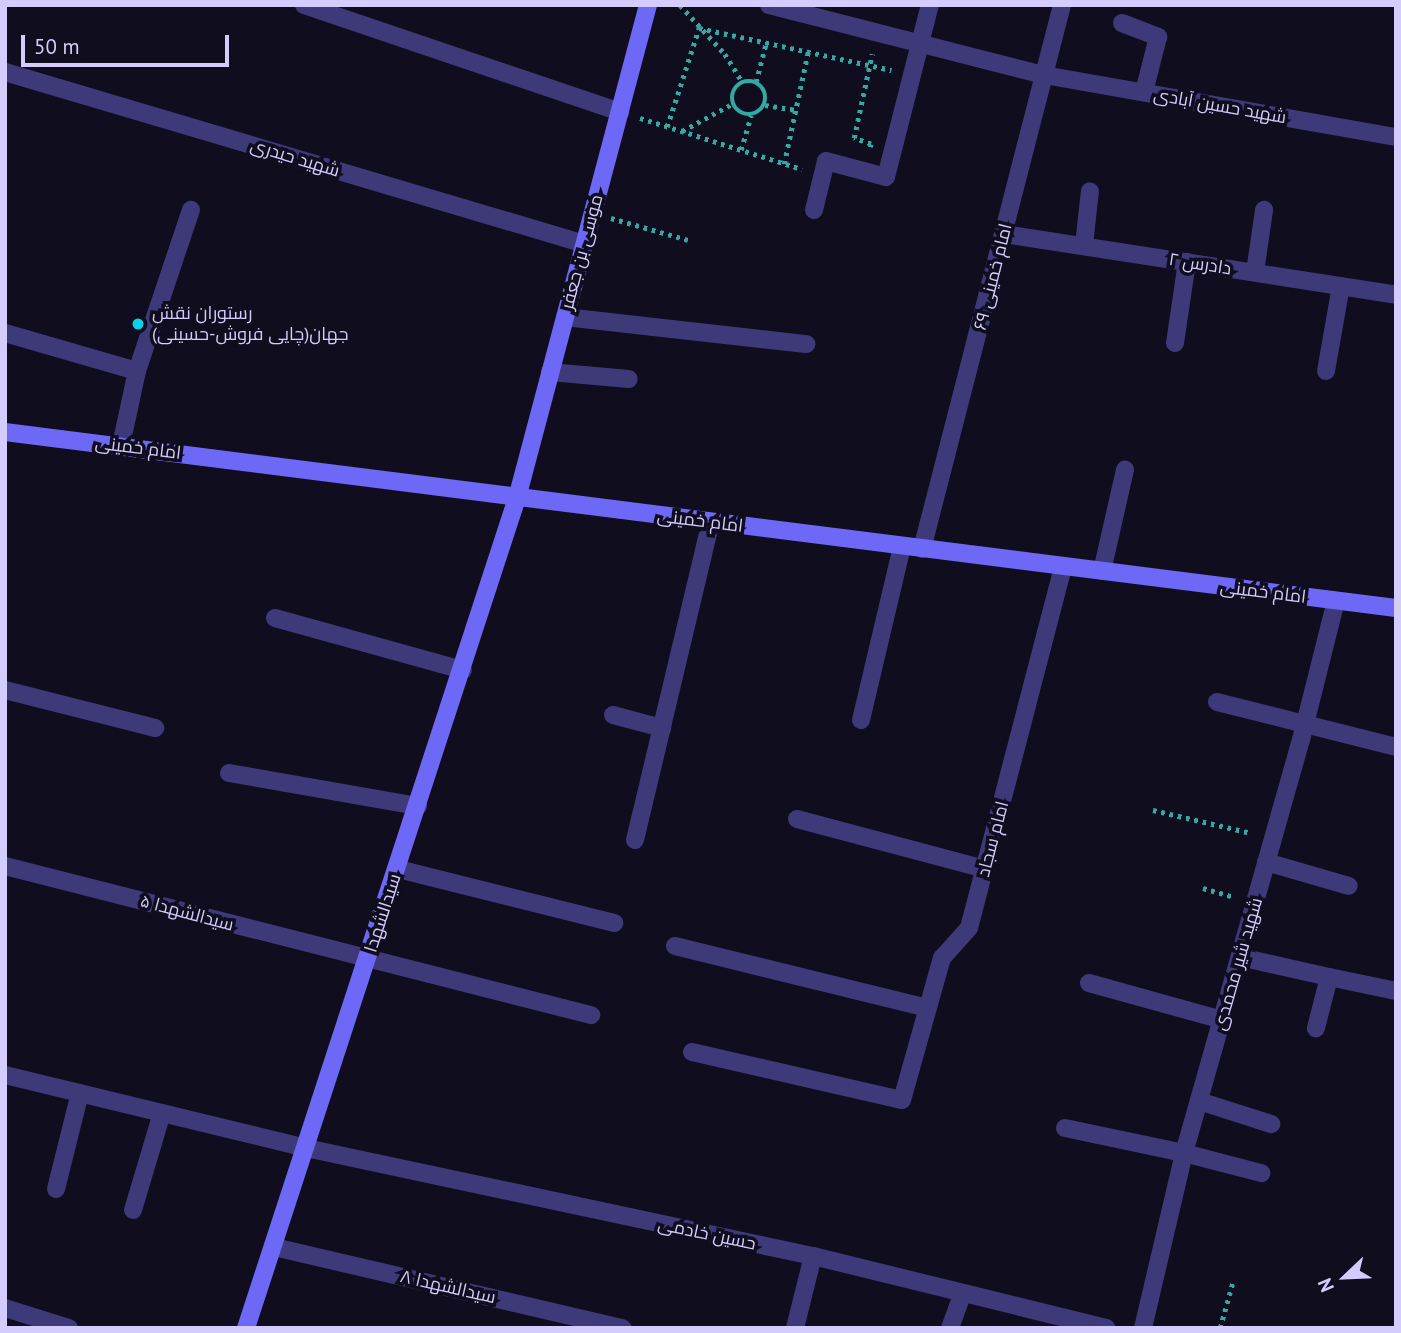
<!DOCTYPE html>
<html>
<head>
<meta charset="utf-8">
<style>
	body { margin:0 }
	#map { position:relative; width:1401px; height:1333px; overflow:hidden; background:#100d1e; font-family:"PT Sans",Cairo,sans-serif }
	div>[style] { position:absolute }
	.path>* { height:4.5px; margin-top:-2.25px; transform-origin:0; background:repeating-linear-gradient(90deg,#33a9a4 0 3.5px,transparent 0 8.5px) }
	.path>.ring { margin:-2.25px; padding:0; box-sizing:content-box; background:none; border:4.5px solid #33a9a4; border-radius:50% }
	.street>* { height:18px; margin:-9px; padding:0 9px; transform-origin:9px; border-radius:9px; background:#3e3a7a }
	.secondary>* { height:18px; margin:-9px; padding:0 9px; transform-origin:9px; border-radius:9px; background:#6e68f7 }
	.dots>* { width:19px; height:19px; translate:-50% -50%; box-sizing:border-box; border:4px solid #100d1e; border-radius:50% }
	span { translate:-50% -50%; white-space:nowrap; text-align:center; line-height:1.15; -webkit-text-stroke:7px #100d1e; paint-order:stroke }
	.street-label { font-size:18px; color:#d3ccfc }
	.poi-label { font-size:18px; color:#d3ccfc }
	.left { translate:0 -50%; text-align:left }
	.frame { position:absolute; inset:0; border:7px solid #d3ccfc; pointer-events:none }
	.north { position:absolute; left:1310px; top:1242px; width:70px; height:70px; -webkit-text-stroke:5px #100d1e; paint-order:stroke; rotate:247deg; font-size:19px; font-weight:700; line-height:28px; text-align:center; color:#d3ccfc }
	.north::after { content:''; display:block; margin:auto; width:24px; height:32px; background:#d3ccfc; clip-path:polygon(50% 0,100% 100%,50% 72%,0 100%) }
	.scale { position:absolute; left:21px; top:35px; width:208px; height:32px; box-sizing:border-box; border:4px solid #d3ccfc; border-top:0; padding-left:9px; font-size:21px; line-height:24px; white-space:nowrap; color:#d3ccfc; -webkit-text-stroke:5px #100d1e; paint-order:stroke }
</style>
</head>
<body>
<div id="map">
	<div class="path">
		<i style="left:680px;top:5px;width:67px;rotate:47.4deg"></i>
		<i style="left:725px;top:54px;width:32px;rotate:58deg"></i>
		<i class="ring" style="left:732px;top:81px;width:29.5px;height:29.5px"></i>
		<i style="left:756px;top:82px;width:40px;rotate:-75.6deg"></i>
		<i style="left:765px;top:105px;width:30px;rotate:9deg"></i>
		<i style="left:640px;top:118px;width:170px;rotate:17.5deg"></i>
		<i style="left:667px;top:127px;width:104px;rotate:-72.1deg"></i>
		<i style="left:699px;top:28px;width:197px;rotate:12.3deg"></i>
		<i style="left:682px;top:131px;width:57px;rotate:-28.4deg"></i>
		<i style="left:870px;top:147px;width:3px;rotate:-72deg"></i>
		<i style="left:871px;top:144px;width:18px;rotate:-161deg"></i>
		<i style="left:854px;top:138px;width:86px;rotate:-77.9deg"></i>
		<i style="left:741px;top:150px;width:36px;rotate:-74deg"></i>
		<i style="left:784px;top:164px;width:115px;rotate:-77.9deg"></i>
		<i style="left:611px;top:218px;width:80px;rotate:15.9deg"></i>
		<i style="left:1153px;top:810px;width:101px;rotate:13.2deg"></i>
		<i style="left:1203px;top:888px;width:32px;rotate:16deg"></i>
		<i style="left:1220px;top:1328px;width:49px;rotate:-74.5deg"></i>
	</div>
	<div class="street">
		<i style="left:304px;top:5px;width:334px;rotate:18.7deg"></i>
		<i style="left:769px;top:5px;width:284px;rotate:14.3deg"></i>
		<i style="left:1044px;top:75px;width:357px;rotate:10deg"></i>
		<i style="left:1122px;top:23px;width:39px;rotate:21deg"></i>
		<i style="left:1158px;top:37px;width:57px;rotate:104.3deg"></i>
		<i style="left:5px;top:72px;width:605px;rotate:16.52deg"></i>
		<i style="left:814px;top:210px;width:50px;rotate:-76.2deg"></i>
		<i style="left:826px;top:161px;width:62px;rotate:14.9deg"></i>
		<i style="left:886px;top:177px;width:178px;rotate:-75.7deg"></i>
		<i style="left:1004px;top:234px;width:397px;rotate:8.8deg"></i>
		<i style="left:1084px;top:245px;width:54px;rotate:-83.7deg"></i>
		<i style="left:1255px;top:272px;width:63px;rotate:-81.7deg"></i>
		<i style="left:565px;top:317px;width:243px;rotate:6.4deg"></i>
		<i style="left:5px;top:333px;width:137px;rotate:16.1deg"></i>
		<i style="left:137px;top:371px;width:76px;rotate:102.2deg"></i>
		<i style="left:1175px;top:343px;width:82px;rotate:-81.6deg"></i>
		<i style="left:137px;top:371px;width:170px;rotate:-71.5deg"></i>
		<i style="left:1326px;top:371px;width:86px;rotate:-80deg"></i>
		<i style="left:550px;top:372px;width:79px;rotate:5.1deg"></i>
		<i style="left:922px;top:549px;width:562px;rotate:-75.57deg"></i>
		<i style="left:1102px;top:571px;width:104px;rotate:-77.2deg"></i>
		<i style="left:275px;top:618px;width:195px;rotate:15.5deg"></i>
		<i style="left:5px;top:690px;width:155px;rotate:14.2deg"></i>
		<i style="left:1217px;top:702px;width:185px;rotate:14.1deg"></i>
		<i style="left:613px;top:715px;width:51px;rotate:14.9deg"></i>
		<i style="left:861px;top:720px;width:178px;rotate:-76.7deg"></i>
		<i style="left:229px;top:773px;width:192px;rotate:9.9deg"></i>
		<i style="left:797px;top:819px;width:195px;rotate:14.9deg"></i>
		<i style="left:635px;top:840px;width:327px;rotate:-76.6deg"></i>
		<i style="left:1266px;top:862px;width:86px;rotate:16.1deg"></i>
		<i style="left:5px;top:866px;width:605px;rotate:14.27deg"></i>
		<i style="left:398px;top:869px;width:223px;rotate:14deg"></i>
		<i style="left:675px;top:946px;width:260px;rotate:13.8deg"></i>
		<i style="left:1240px;top:957px;width:91px;rotate:12.7deg"></i>
		<i style="left:1329px;top:977px;width:53px;rotate:104.3deg"></i>
		<i style="left:1329px;top:977px;width:68px;rotate:11.8deg"></i>
		<i style="left:1089px;top:983px;width:138px;rotate:15.5deg"></i>
		<i style="left:692px;top:1052px;width:215px;rotate:12.9deg"></i>
		<i style="left:902px;top:1100px;width:148px;rotate:-74.3deg"></i>
		<i style="left:942px;top:958px;width:40px;rotate:-48deg"></i>
		<i style="left:969px;top:928px;width:373px;rotate:-75.4deg"></i>
		<i style="left:5px;top:1075px;width:310px;rotate:13.6deg"></i>
		<i style="left:306px;top:1148px;width:518px;rotate:12.03deg"></i>
		<i style="left:813px;top:1256px;width:302px;rotate:13.8deg"></i>
		<i style="left:1199px;top:1101px;width:76px;rotate:17.7deg"></i>
		<i style="left:1065px;top:1128px;width:122px;rotate:11.9deg"></i>
		<i style="left:1184px;top:1153px;width:80px;rotate:14.6deg"></i>
		<i style="left:56px;top:1189px;width:99px;rotate:-76deg"></i>
		<i style="left:133px;top:1210px;width:101px;rotate:-73.4deg"></i>
		<i style="left:274px;top:1247px;width:358px;rotate:13.1deg"></i>
		<i style="left:5px;top:1308px;width:67px;rotate:17.4deg"></i>
		<i style="left:795px;top:1328px;width:74px;rotate:-76deg"></i>
		<i style="left:950px;top:1328px;width:37px;rotate:-70deg"></i>
		<i style="left:1143px;top:1328px;width:180px;rotate:-76.8deg"></i>
		<i style="left:1184px;top:1153px;width:429px;rotate:-74.2deg"></i>
		<i style="left:1301px;top:740px;width:143px;rotate:-75.9deg"></i>
	</div>
	<div class="secondary">
		<i style="left:5px;top:432px;width:1402px;rotate:7.21deg"></i>
		<i style="left:246px;top:1328px;width:873px;rotate:-71.92deg"></i>
		<i style="left:517px;top:498px;width:510px;rotate:-75.12deg"></i>
	</div>
	<div class="dots">
		<i style="left:138px;top:324px;background:#0ccfe9"></i>
	</div>
	<div class="street-label">
		<span style="left:1220px;top:106px;rotate:10deg">شهید حسین آبادی</span>
		<span style="left:295px;top:158px;rotate:17deg">شهید حیدری</span>
		<span style="left:582px;top:252px;rotate:-75deg">موسی بن جعفر</span>
		<span style="left:1200px;top:264px;rotate:9deg">دادرس ۲</span>
		<span style="left:993px;top:277px;rotate:-76deg">امام خمینی ۶۹</span>
		<span style="left:138px;top:448px;rotate:7deg">امام خمینی</span>
		<span style="left:700px;top:521px;rotate:7deg">امام خمینی</span>
		<span style="left:1263px;top:592px;rotate:7deg">امام خمینی</span>
		<span style="left:993px;top:839px;rotate:-75deg">امام سجاد</span>
		<span style="left:187px;top:913px;rotate:15deg">سیدالشهدا ۵</span>
		<span style="left:383px;top:913px;rotate:-72deg">سیدالشهدا</span>
		<span style="left:1238px;top:964px;rotate:-74deg">شهید شیر محمدی</span>
		<span style="left:707px;top:1234px;rotate:12deg">حسین خادمی</span>
		<span style="left:448px;top:1287px;rotate:13deg">سیدالشهدا ۸</span>
	</div>
	<div class="poi-label">
		<span class="left" style="left:152px;top:324px">رستوران نقش<br>جهان(چایی فروش-حسینی)</span>
	</div>
	<div class="frame"></div>
	<div class="north">N</div>
	<div class="scale">50 m</div>
</div>
</body>
</html>
